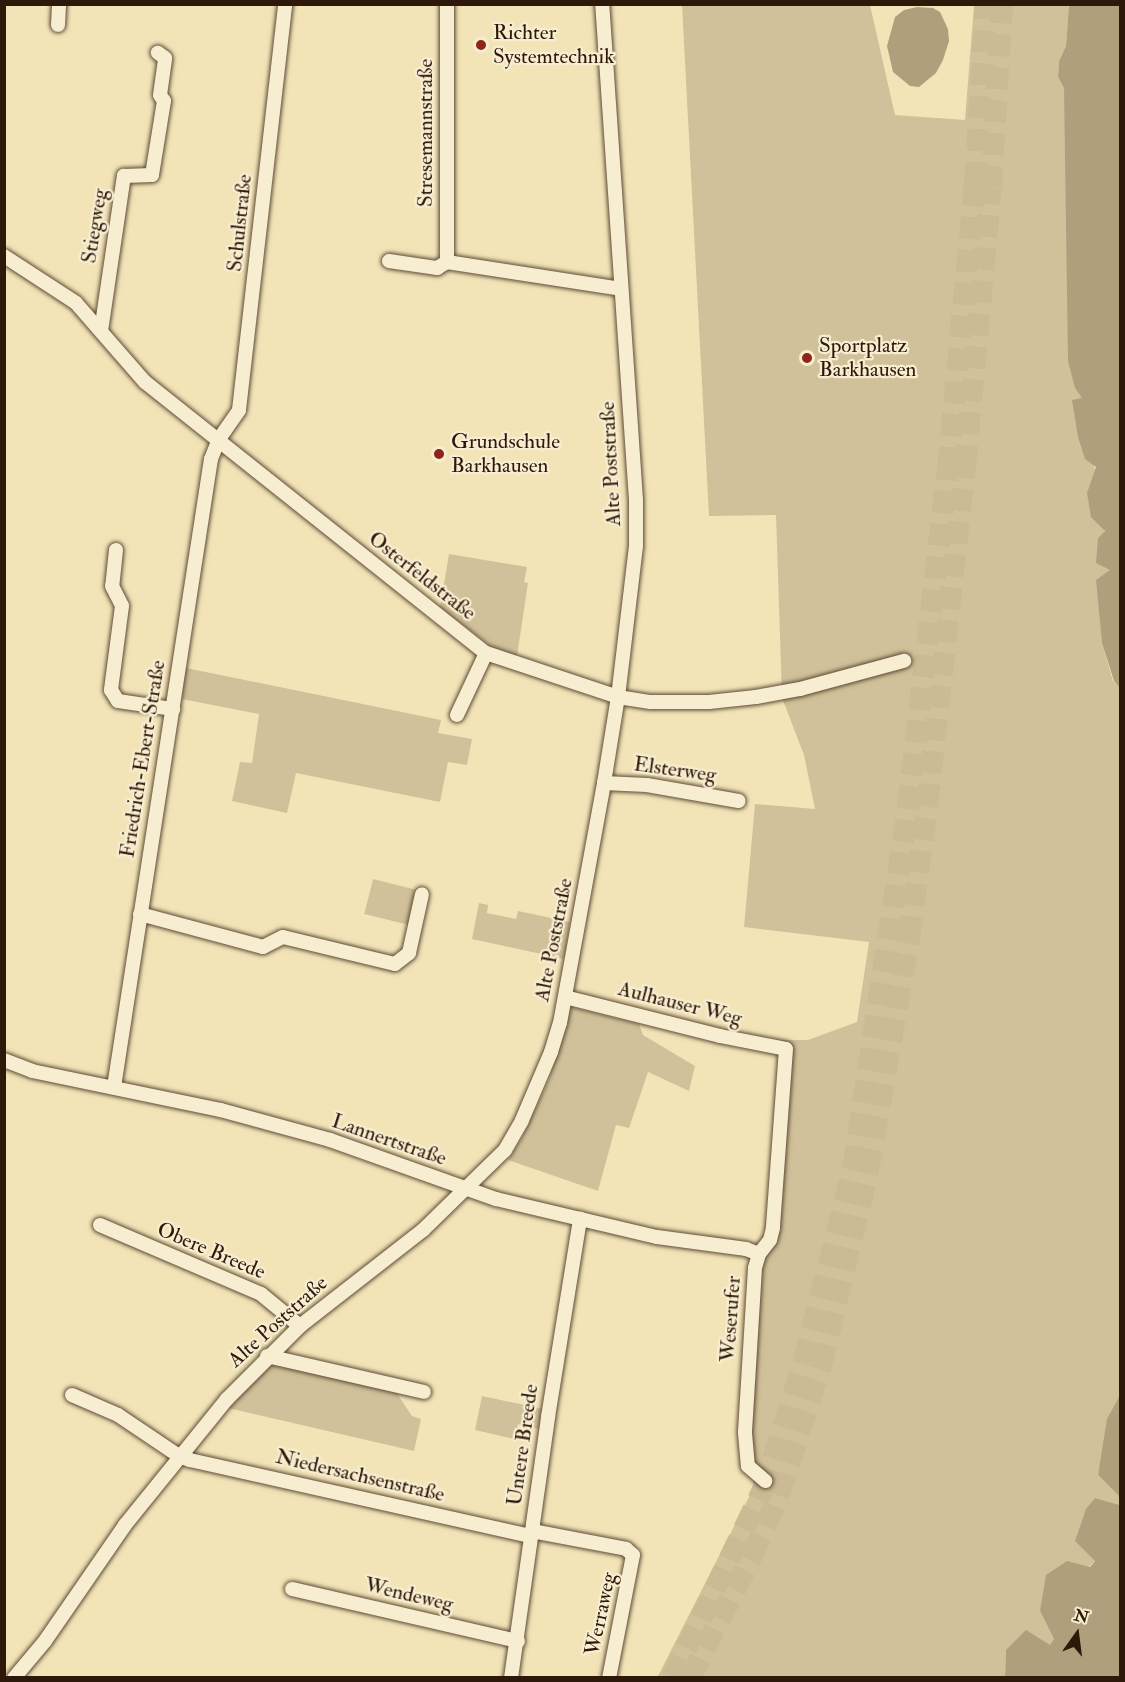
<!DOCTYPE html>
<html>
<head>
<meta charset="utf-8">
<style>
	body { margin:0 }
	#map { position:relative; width:1125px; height:1682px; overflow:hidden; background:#f3e4b8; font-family:"IM FELL Double Pica",serif }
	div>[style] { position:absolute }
	.green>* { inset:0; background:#d1c19a; transform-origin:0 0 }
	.water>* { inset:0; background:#b09f7c }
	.trunk-tunnel>* { height:22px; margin-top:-11px; transform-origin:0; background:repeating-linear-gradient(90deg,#cbbb95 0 22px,transparent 0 33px) }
	.roads { filter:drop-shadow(0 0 2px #5e4b35) drop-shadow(0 0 2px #5e4b35) }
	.minor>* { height:14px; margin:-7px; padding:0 7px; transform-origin:7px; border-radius:7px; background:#f7edd1 }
	.dots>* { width:16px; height:16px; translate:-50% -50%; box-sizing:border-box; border:3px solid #f7edd1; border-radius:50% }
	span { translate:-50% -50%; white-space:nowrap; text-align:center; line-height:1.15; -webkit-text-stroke:4.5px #f7edd1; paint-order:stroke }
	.poi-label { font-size:21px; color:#2d1809 }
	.left { translate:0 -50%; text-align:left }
	.street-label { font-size:21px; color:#2d1809 }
	.frame { position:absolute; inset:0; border:6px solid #2d1809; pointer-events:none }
	.north { position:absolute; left:1047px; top:1604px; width:60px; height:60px; -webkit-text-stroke:4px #f7edd1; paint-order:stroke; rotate:14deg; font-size:16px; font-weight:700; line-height:24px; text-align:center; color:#2d1809 }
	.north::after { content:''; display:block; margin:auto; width:21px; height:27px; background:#2d1809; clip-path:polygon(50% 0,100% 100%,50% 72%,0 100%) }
</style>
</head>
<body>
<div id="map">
	<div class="green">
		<i style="clip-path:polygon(682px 5px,870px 5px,895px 115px,965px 120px,974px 5px,1069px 5px,1066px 46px,1059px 61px,1058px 77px,1064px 88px,1084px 398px,1110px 570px,1101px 624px,1102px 643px,1113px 681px,1120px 689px,1120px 1398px,1104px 1448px,1098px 1475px,1120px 1497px,1120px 1505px,1095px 1498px,1095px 1561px,1040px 1611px,1054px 1639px,1050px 1645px,1006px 1650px,1005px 1677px,657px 1678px,754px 1487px,746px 1438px,757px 1256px,772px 1235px,781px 1040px,808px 1040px,857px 1022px,869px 942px,744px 927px,755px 804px,815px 809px,804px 755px,782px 698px,776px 515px,709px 516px)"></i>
		<i style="clip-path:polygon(449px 554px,527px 567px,524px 582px,528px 583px,517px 656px,492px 647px,440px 607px)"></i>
		<i style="clip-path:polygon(186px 668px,441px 720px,438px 733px,472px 739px,467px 765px,448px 762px,440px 802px,296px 773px,287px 813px,232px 801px,240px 762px,252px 763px,259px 714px,182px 699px)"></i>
		<i style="left:373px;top:879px;width:45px;height:36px;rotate:14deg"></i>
		<i style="clip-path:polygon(479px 903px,488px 905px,487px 913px,516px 919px,518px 911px,570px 922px,564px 959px,472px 939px)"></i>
		<i style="clip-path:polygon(571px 1007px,639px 1024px,643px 1035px,695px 1066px,689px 1091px,648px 1072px,629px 1128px,616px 1125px,598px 1191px,508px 1160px,521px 1140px,549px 1080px)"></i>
		<i style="clip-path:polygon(272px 1364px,396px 1392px,412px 1416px,421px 1419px,414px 1451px,228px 1408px)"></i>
		<i style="clip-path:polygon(482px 1396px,543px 1409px,538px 1429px,518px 1424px,515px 1439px,475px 1430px)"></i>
	</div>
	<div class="water">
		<i style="clip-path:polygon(1069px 5px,1120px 5px,1120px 689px,1114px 681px,1102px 643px,1096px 580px,1110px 570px,1096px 563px,1098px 538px,1105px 531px,1091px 517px,1087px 493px,1096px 467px,1085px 459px,1078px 437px,1072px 400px,1082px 398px,1075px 388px,1068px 361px,1064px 88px,1058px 77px,1059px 61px,1066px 46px)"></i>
		<i style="clip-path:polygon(917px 7px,933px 8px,940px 12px,948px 29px,949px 41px,943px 60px,936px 73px,919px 87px,910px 86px,893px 72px,887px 46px,895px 17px,904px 10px)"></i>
		<i style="clip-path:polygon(1119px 1397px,1120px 1398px,1120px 1497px,1098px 1475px,1107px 1419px)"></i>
		<i style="clip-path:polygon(1095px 1498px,1120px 1505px,1120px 1677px,1005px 1677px,1006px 1650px,1026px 1630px,1050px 1645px,1054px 1639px,1040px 1611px,1046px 1575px,1067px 1561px,1090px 1567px,1095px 1561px,1075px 1541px,1086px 1509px)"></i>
	</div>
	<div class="trunk-tunnel">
		<i style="left:672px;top:1678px;width:209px;rotate:-64.2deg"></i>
		<i style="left:763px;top:1490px;width:134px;rotate:-72.2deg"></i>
		<i style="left:804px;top:1362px;width:200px;rotate:-75.8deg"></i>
		<i style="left:853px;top:1168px;width:364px;rotate:-81.3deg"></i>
		<i style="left:908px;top:808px;width:341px;rotate:-83.3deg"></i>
		<i style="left:948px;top:469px;width:286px;rotate:-84.6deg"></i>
		<i style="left:975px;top:184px;width:180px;rotate:-86.5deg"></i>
		<i style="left:690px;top:1678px;width:137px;rotate:-63.1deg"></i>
		<i style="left:752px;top:1556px;width:67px;rotate:-66.1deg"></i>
		<i style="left:779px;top:1495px;width:136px;rotate:-72deg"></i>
		<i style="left:821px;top:1366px;width:201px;rotate:-76.4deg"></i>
		<i style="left:868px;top:1171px;width:237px;rotate:-80deg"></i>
		<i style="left:909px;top:938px;width:133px;rotate:-82.2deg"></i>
		<i style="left:927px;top:806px;width:341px;rotate:-83.6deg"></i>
		<i style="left:965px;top:467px;width:280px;rotate:-84.7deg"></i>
		<i style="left:991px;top:188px;width:184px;rotate:-86.6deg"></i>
	</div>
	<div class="roads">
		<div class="minor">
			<i style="left:447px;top:4px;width:258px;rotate:90deg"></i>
			<i style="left:447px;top:262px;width:176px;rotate:8.8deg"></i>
			<i style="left:58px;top:25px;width:21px;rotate:-87deg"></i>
			<i style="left:4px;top:256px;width:86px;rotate:33.1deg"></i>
			<i style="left:76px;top:303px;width:105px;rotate:48.9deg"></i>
			<i style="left:145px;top:382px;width:436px;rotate:38.5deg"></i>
			<i style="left:486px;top:653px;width:139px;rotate:18.4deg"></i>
			<i style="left:618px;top:697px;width:33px;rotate:9deg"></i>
			<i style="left:651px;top:702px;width:58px"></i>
			<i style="left:709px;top:702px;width:47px;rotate:-6.1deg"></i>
			<i style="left:756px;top:697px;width:45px;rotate:-10.3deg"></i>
			<i style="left:800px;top:689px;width:108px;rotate:-15.1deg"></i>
			<i style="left:389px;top:261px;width:49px;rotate:8.3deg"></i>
			<i style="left:437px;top:268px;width:12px;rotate:-31deg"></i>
			<i style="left:101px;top:331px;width:157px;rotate:-81.6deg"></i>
			<i style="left:124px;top:176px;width:28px;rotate:-2deg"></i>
			<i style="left:152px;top:175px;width:75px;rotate:-80.8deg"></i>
			<i style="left:164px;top:101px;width:7px;rotate:-124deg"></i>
			<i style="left:160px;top:95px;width:37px;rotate:-82deg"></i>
			<i style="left:165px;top:58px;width:9px;rotate:-144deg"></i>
			<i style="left:116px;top:550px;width:36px;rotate:96deg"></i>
			<i style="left:112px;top:586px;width:22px;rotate:63deg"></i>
			<i style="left:122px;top:606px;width:85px;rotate:97.5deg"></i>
			<i style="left:111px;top:690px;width:13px;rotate:58deg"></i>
			<i style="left:118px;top:701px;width:56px;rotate:8.3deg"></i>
			<i style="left:457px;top:715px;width:68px;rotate:-64.9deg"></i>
			<i style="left:604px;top:783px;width:43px;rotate:2.7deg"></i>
			<i style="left:647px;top:785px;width:93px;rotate:9.9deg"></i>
			<i style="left:140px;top:914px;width:127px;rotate:15deg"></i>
			<i style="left:263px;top:947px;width:22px;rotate:-27deg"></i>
			<i style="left:283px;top:937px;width:115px;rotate:13.6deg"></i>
			<i style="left:395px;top:964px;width:18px;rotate:-38deg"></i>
			<i style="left:409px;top:953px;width:60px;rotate:-77.6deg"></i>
			<i style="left:565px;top:997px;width:160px;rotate:14.1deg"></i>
			<i style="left:720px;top:1036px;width:67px;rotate:11.1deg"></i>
			<i style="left:786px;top:1049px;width:179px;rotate:94.2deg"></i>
			<i style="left:773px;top:1228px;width:12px;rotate:104deg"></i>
			<i style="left:770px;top:1240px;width:18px;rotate:128deg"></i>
			<i style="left:759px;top:1254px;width:15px;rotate:106deg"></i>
			<i style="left:755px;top:1268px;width:165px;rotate:93.5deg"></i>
			<i style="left:745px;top:1433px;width:33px;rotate:85deg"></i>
			<i style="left:748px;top:1466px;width:23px;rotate:41deg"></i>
			<i style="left:4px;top:1060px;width:30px;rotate:21deg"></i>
			<i style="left:32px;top:1071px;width:193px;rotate:11.7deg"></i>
			<i style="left:221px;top:1110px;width:113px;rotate:15.4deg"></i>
			<i style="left:330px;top:1140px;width:176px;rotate:19.6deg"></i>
			<i style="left:496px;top:1199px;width:165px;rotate:13.3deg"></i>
			<i style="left:657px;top:1237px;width:90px;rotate:7.7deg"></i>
			<i style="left:746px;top:1249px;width:14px;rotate:21deg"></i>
			<i style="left:114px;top:1087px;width:635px;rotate:-81.22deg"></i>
			<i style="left:211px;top:459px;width:22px;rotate:-68deg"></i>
			<i style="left:219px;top:439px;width:35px;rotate:-55deg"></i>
			<i style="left:239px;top:410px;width:409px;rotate:-83.5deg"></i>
			<i style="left:100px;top:1225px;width:175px;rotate:23.2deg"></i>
			<i style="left:261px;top:1294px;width:50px;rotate:39.4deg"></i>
			<i style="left:267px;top:1356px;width:161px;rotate:12.9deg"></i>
			<i style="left:72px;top:1395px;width:50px;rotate:23.5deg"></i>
			<i style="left:118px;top:1415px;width:73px;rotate:33.9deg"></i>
			<i style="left:179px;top:1456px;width:12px;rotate:20deg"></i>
			<i style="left:190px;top:1460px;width:349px;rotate:12.6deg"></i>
			<i style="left:532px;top:1531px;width:96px;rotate:10.8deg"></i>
			<i style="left:626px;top:1549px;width:9px;rotate:41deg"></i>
			<i style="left:633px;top:1555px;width:125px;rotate:101deg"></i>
			<i style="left:292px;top:1589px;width:232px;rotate:13deg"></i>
			<i style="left:14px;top:1678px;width:48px;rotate:-50deg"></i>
			<i style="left:45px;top:1641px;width:141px;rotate:-55.4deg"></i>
			<i style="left:125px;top:1525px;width:162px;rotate:-51deg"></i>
			<i style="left:227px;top:1399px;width:103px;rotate:-45deg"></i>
			<i style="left:300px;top:1326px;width:156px;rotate:-38deg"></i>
			<i style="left:423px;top:1230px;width:115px;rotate:-44.3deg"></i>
			<i style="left:505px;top:1150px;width:34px;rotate:-60deg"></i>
			<i style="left:522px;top:1120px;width:74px;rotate:-66.9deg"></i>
			<i style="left:551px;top:1052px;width:30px;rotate:-73deg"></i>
			<i style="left:560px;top:1023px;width:244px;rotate:-79.6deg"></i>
			<i style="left:604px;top:783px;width:87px;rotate:-80.8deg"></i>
			<i style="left:618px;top:697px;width:153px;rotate:-83.2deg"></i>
			<i style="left:636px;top:545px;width:45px;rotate:-90deg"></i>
			<i style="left:636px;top:500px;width:497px;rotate:-93.9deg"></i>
			<i style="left:511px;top:1678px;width:264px;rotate:-81.9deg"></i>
			<i style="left:548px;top:1417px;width:201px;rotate:-80.8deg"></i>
		</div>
	</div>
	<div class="dots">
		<i style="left:481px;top:45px;background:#8f2418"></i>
		<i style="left:807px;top:358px;background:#8f2418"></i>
		<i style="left:439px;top:454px;background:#8f2418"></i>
	</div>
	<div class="poi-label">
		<span class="left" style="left:493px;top:45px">Richter<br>Systemtechnik</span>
		<span class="left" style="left:819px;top:358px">Sportplatz<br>Barkhausen</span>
		<span class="left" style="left:451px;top:454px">Grundschule<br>Barkhausen</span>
	</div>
	<div class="street-label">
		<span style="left:426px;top:133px;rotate:-90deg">Stresemannstraße</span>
		<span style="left:240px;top:223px;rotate:-84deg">Schulstraße</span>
		<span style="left:95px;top:226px;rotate:-81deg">Stiegweg</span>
		<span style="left:611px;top:464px;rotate:-93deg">Alte Poststraße</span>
		<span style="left:422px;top:576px;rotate:38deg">Osterfeldstraße</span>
		<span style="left:143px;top:759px;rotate:-81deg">Friedrich-Ebert-Straße</span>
		<span style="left:675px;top:770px;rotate:8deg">Elsterweg</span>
		<span style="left:554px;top:940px;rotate:-79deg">Alte Poststraße</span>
		<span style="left:680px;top:1004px;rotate:14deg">Aulhauser Weg</span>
		<span style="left:389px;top:1140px;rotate:19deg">Lannertstraße</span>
		<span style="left:211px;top:1251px;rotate:23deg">Obere Breede</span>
		<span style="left:731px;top:1319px;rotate:-86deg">Weserufer</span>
		<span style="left:278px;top:1322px;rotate:-42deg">Alte Poststraße</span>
		<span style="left:523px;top:1445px;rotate:-82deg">Untere Breede</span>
		<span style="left:360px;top:1476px;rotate:13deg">Niedersachsenstraße</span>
		<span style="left:409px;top:1595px;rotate:13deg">Wendeweg</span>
		<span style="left:601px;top:1614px;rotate:-78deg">Werraweg</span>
	</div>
	<div class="frame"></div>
	<div class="north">N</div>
</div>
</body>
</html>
